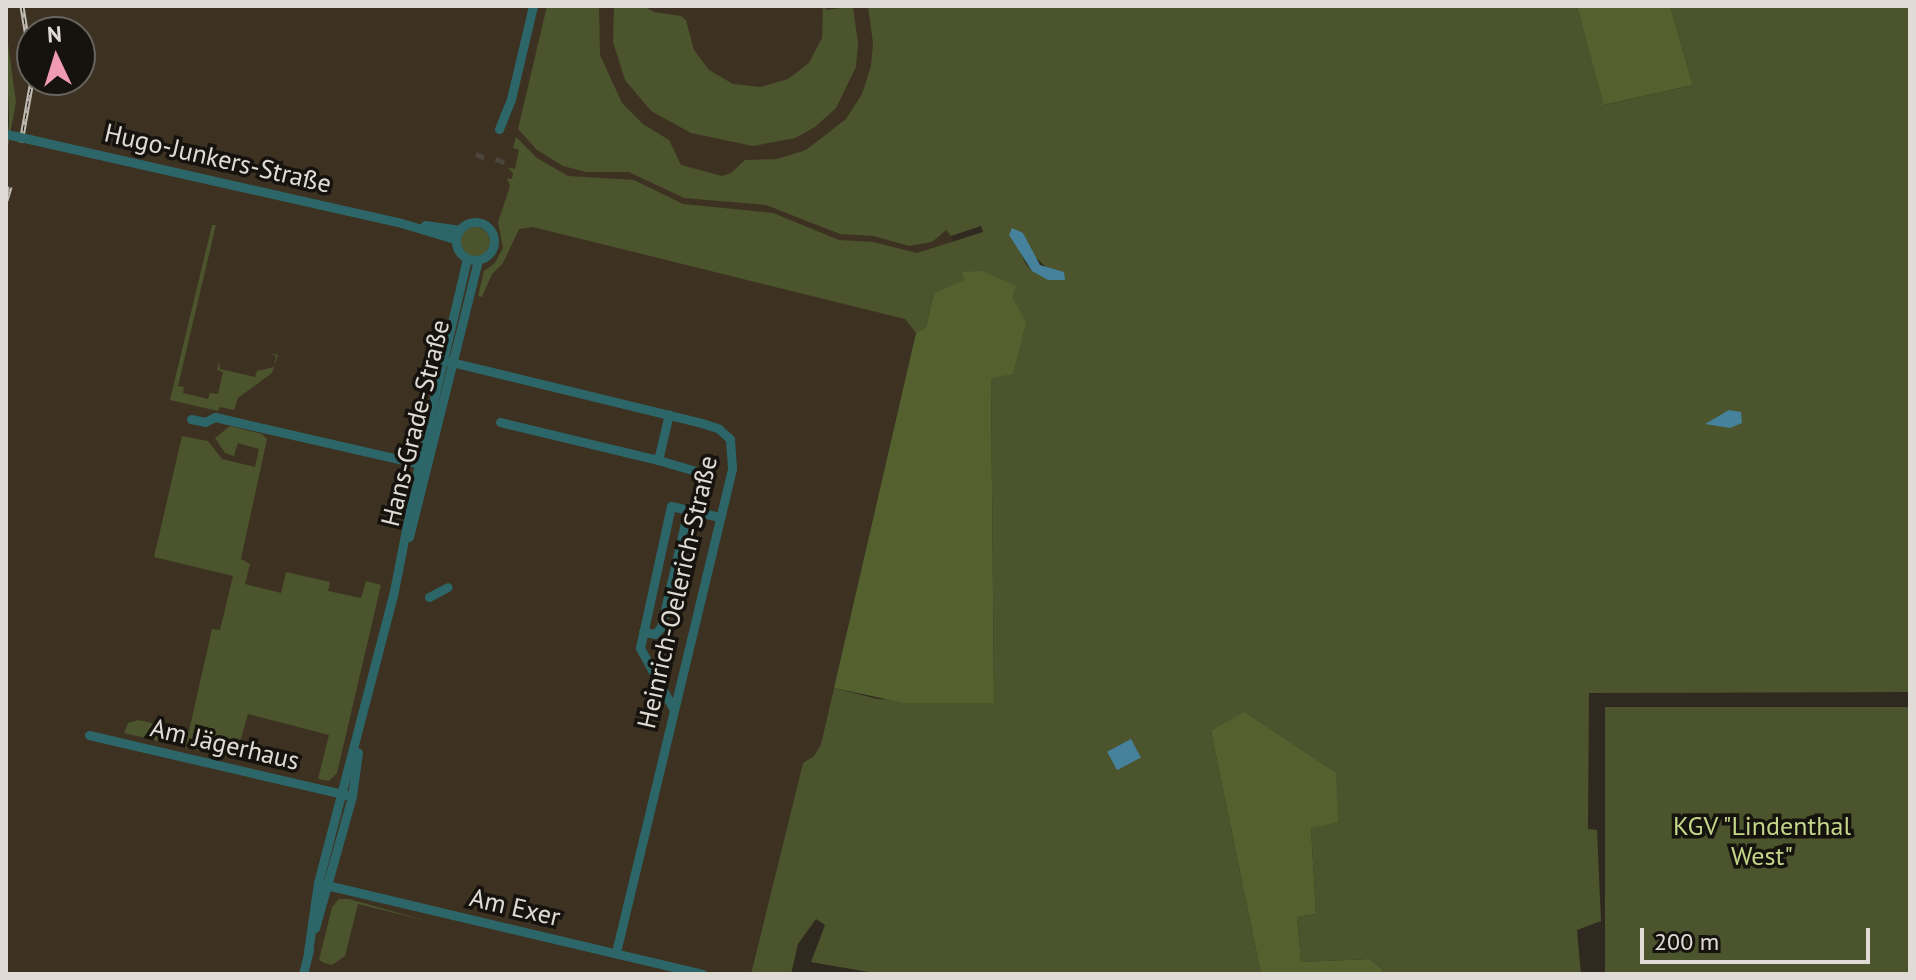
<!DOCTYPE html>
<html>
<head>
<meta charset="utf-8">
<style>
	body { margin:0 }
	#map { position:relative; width:1916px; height:980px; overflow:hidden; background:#30291f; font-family:"PT Sans",sans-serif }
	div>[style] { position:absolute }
	.built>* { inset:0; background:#3d3222 }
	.green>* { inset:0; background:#4b542c; transform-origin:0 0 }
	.round { border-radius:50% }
	.forest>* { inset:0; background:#55602f }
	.water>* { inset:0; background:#46829b; transform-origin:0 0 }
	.minor-tunnel>* { height:9px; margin-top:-4.5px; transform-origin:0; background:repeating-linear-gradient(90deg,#4a443a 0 9px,transparent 0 13.5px) }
	.minor>* { height:9px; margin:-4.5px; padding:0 4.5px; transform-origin:4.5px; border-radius:4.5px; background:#2c6669 }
	.minor>.ring { margin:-4.5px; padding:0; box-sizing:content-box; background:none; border:9px solid #2c6669; border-radius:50% }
	.rail>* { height:5px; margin-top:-2.5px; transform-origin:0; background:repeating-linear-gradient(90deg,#16130e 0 6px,#c0bbb3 0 12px); box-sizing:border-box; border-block:2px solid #c0bbb3 }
	.minor-bridge>* { height:9px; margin:-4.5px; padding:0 4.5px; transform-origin:4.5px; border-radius:4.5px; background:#2c6669 }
	span { translate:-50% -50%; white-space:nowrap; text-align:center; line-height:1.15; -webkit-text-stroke:7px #16130e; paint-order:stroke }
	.street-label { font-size:26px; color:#e0dbd4 }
	.park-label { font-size:26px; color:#c3d689 }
	.frame { position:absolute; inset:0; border:8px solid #e0dbd4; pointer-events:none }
	.north { position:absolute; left:16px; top:16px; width:80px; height:80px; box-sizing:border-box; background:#16130e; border:2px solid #67635d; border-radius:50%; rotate:356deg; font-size:22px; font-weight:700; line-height:32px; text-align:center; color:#e0dbd4 }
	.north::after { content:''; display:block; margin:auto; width:28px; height:36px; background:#f09ab6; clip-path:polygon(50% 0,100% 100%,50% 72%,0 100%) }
	.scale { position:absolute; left:1640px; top:928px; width:230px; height:36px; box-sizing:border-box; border:4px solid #e0dbd4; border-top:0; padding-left:10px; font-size:24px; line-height:28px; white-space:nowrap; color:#e0dbd4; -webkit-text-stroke:6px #16130e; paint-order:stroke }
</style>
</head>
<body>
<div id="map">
	<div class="built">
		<i style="clip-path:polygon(evenodd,6px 6px,889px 6px,915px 122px,965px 280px,934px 293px,916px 333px,821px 744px,814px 756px,803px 763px,751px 974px,6px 974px,6px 159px,13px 128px,6px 61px,6px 6px,32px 32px,80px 32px,80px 80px,32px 80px,32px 32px)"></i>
	</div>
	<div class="green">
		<i style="clip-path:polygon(evenodd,547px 6px,599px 6px,600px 55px,622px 103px,643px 124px,669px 140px,681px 165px,722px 176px,731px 173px,745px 160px,777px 159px,806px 150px,846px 119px,862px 94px,871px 66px,873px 43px,868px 6px,1577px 6px,1605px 105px,1693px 85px,1670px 6px,1910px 6px,1910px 692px,1589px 693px,1588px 829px,1597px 830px,1601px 921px,1577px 930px,1581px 974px,1382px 974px,1382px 969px,1369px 959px,1301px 962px,1297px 917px,1316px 914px,1311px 828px,1211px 731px,1261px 974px,880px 974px,811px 962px,825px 925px,816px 919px,798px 944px,791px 974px,751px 974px,803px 763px,814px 756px,821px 744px,834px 688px,878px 699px,994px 702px,991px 378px,965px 280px,934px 293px,926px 327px,916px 333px,905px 319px,533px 227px,519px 229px,503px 263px,492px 274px,482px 297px,478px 296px,484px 271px,495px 263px,503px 248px,498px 222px,510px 186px,507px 178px,512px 179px,513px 173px,508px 168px,515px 169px,519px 150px,513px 148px,516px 137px,537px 158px,568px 176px,634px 180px,683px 204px,773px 213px,839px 240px,873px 242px,917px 253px,983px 232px,981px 226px,951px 236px,946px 230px,932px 242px,909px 246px,874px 236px,840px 234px,766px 205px,684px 198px,629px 172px,586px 172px,563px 166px,537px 150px,518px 129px,547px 6px,1023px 234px,1034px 256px,1050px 271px,1032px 271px,1026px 264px,1014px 239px,1023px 234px)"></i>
		<i style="clip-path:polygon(614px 6px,643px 6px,654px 12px,681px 16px,686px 20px,694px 50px,709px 70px,733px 84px,760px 87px,788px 79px,809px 63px,822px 38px,823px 6px,827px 10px,853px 6px,858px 44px,856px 67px,836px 108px,815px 127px,795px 138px,753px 146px,691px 133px,651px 111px,625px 80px,613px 42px)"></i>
		<i style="clip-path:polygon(6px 29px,16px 102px,6px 159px,9px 120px)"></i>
		<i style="clip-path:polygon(212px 225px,216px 225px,178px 386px,184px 387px,183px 393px,208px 399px,210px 393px,218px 394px,223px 372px,217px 370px,219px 362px,220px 369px,255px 377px,257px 371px,274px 367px,276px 356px,270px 353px,278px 355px,272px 373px,238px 398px,234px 410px,220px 407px,218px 411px,170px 400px)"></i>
		<i class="round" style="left:460px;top:227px;width:30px;height:30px"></i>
		<i style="clip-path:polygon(230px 426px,262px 434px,267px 439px,241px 559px,250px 564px,245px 584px,281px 593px,286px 572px,330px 582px,328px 591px,361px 598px,366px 581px,381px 585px,337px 773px,329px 781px,318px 779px,329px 735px,248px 714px,235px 759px,124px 733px,128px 723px,138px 720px,189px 731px,212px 629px,220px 630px,233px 576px,154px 557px,182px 436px,208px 441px,222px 459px,255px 467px,259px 449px,238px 443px,234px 456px,225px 453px,215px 438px)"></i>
		<i style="left:1910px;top:707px;width:267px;height:305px;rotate:90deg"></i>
		<i style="clip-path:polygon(339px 899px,349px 899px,427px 921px,358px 904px,345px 956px,332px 965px,324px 963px,319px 960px,332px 907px)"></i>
	</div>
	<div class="forest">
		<i style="clip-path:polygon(1577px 6px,1670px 6px,1693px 85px,1604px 105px)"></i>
		<i style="clip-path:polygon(982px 271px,1016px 286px,1012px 297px,1026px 322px,1013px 374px,991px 378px,994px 703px,904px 703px,834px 688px,916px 333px,926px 327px,934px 293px,964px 280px,962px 272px)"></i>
		<i style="clip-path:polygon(1244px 712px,1336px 773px,1338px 822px,1311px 828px,1316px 914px,1297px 917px,1301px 962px,1369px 959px,1382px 969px,1382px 974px,1261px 974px,1211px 731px)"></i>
	</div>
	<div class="water">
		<i style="clip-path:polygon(1012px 228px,1023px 233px,1040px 265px,1064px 272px,1065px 280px,1048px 280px,1032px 271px,1009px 235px)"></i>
		<i style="clip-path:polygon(1729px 410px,1741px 412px,1742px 423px,1730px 428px,1705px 424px)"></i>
		<i style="left:1131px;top:739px;width:21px;height:27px;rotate:62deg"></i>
	</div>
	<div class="minor-tunnel">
		<i style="left:479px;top:158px;width:5px;rotate:-68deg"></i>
		<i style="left:499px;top:163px;width:5px;rotate:-68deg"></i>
	</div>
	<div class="minor">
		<i style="left:499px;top:129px;width:32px;rotate:-68deg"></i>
		<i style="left:511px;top:99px;width:96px;rotate:-76.7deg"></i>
		<i style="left:29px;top:139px;width:378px;rotate:12.7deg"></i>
		<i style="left:398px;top:222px;width:59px;rotate:16.6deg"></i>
		<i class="ring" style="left:456px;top:222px;width:29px;height:29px"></i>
		<i style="left:425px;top:225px;width:34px;rotate:8deg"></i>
		<i style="left:443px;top:360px;width:267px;rotate:13.7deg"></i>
		<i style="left:702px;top:423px;width:18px;rotate:19deg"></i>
		<i style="left:719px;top:429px;width:15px;rotate:42deg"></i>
		<i style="left:730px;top:439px;width:30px;rotate:86deg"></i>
		<i style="left:732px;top:469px;width:498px;rotate:103.5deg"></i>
		<i style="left:191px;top:419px;width:14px;rotate:12deg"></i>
		<i style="left:205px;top:422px;width:11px;rotate:-27deg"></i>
		<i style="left:215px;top:417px;width:211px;rotate:12.9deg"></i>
		<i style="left:500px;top:422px;width:163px;rotate:13.5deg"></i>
		<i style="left:658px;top:460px;width:47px;rotate:-76.6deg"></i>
		<i style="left:409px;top:537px;width:285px;rotate:-76deg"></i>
		<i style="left:429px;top:597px;width:21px;rotate:-28deg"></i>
		<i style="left:643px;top:632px;width:12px;rotate:9deg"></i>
		<i style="left:655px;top:634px;width:9px;rotate:-49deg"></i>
		<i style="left:661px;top:627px;width:120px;rotate:-77deg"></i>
		<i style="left:688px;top:510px;width:23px;rotate:-45deg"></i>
		<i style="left:704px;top:494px;width:7px;rotate:-82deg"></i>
		<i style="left:705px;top:487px;width:16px;rotate:-112deg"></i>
		<i style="left:699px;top:472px;width:43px;rotate:-163.7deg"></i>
		<i style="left:674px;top:710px;width:71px;rotate:-118.7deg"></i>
		<i style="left:640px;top:648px;width:145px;rotate:-77.7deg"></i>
		<i style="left:671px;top:506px;width:50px;rotate:12.7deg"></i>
		<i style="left:89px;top:735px;width:270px;rotate:13.1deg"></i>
		<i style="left:318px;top:883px;width:395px;rotate:13.3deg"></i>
		<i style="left:315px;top:928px;width:137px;rotate:-74.3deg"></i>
		<i style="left:352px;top:796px;width:44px;rotate:-82.2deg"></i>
		<i style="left:308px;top:952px;width:70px;rotate:-81.8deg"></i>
		<i style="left:318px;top:883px;width:297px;rotate:-75.4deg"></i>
		<i style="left:393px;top:596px;width:136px;rotate:-78.9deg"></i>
		<i style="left:419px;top:463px;width:210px;rotate:-76.8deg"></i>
		<i style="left:303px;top:974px;width:25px;rotate:-76deg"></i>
	</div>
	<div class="rail">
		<i style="left:22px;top:6px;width:62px;rotate:80.7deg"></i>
		<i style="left:21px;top:142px;width:63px;rotate:-79.9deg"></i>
		<i style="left:6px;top:200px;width:14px;rotate:-73deg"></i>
	</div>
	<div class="minor-bridge">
		<i style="left:6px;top:134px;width:24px;rotate:12deg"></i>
	</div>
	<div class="street-label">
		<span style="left:218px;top:158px;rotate:13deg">Hugo-Junkers-Straße</span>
		<span style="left:415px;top:423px;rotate:-76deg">Hans-Grade-Straße</span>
		<span style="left:677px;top:592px;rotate:-77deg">Heinrich-Oelerich-Straße</span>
		<span style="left:225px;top:744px;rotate:13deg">Am Jägerhaus</span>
		<span style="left:515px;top:907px;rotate:13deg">Am Exer</span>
	</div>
	<div class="park-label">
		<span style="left:1762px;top:841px">KGV "Lindenthal<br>West"</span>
	</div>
	<div class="frame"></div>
	<div class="north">N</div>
	<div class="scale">200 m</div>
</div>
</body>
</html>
